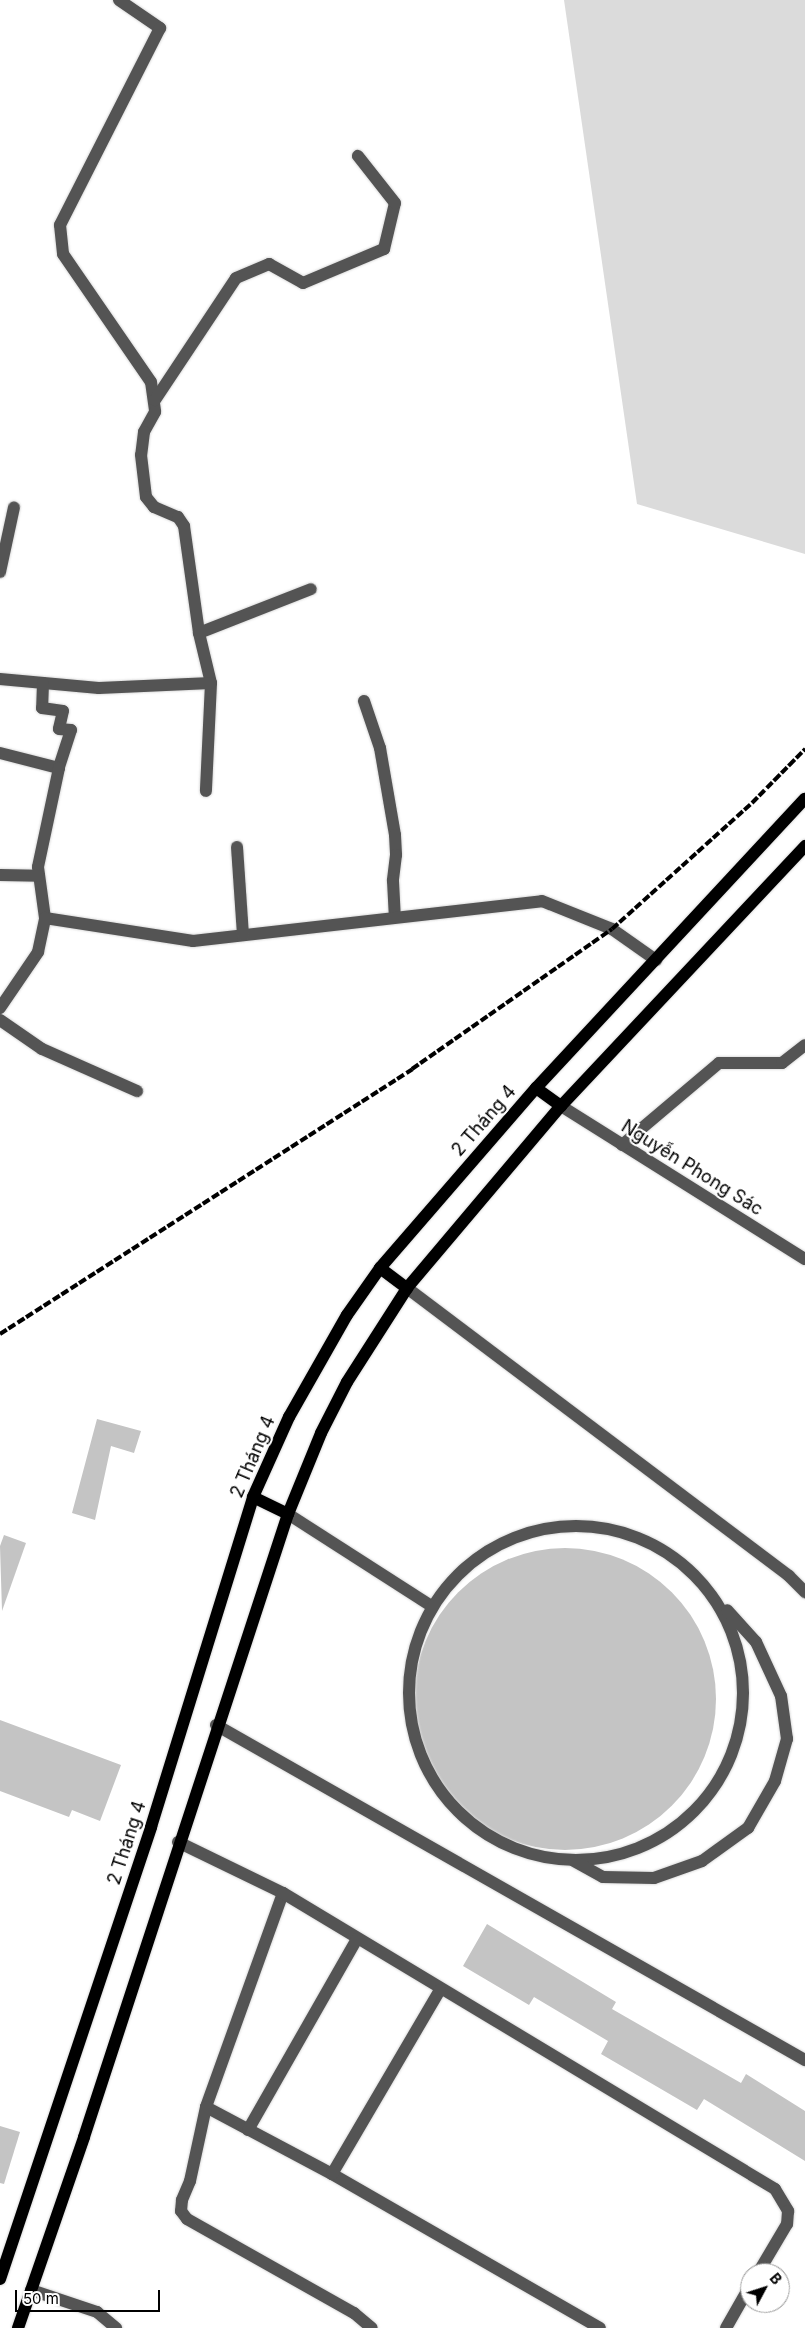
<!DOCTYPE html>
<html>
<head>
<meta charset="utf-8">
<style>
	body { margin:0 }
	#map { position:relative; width:805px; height:2328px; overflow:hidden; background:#fff; font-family:Inter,sans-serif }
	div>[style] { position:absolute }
	.green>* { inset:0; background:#dbdbdb }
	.building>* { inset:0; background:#c4c4c4 }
	.round { border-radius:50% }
	.roads { filter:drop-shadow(0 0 1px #dbdbdb) drop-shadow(0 0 1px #dbdbdb) }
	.minor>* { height:12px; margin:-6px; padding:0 6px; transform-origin:6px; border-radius:6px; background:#545454 }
	.minor>.ring { margin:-6px; padding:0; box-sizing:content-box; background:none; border:12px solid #545454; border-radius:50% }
	.major>* { height:12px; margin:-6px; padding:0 6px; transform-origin:6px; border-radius:6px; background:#000 }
	.rail>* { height:4px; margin-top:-2px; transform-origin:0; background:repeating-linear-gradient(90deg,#000 0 8px,transparent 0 10.5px) }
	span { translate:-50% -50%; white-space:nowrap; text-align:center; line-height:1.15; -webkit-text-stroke:4px #fff; paint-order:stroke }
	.street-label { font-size:18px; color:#000 }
	.north { position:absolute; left:740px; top:2263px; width:50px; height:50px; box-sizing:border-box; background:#fff; border:1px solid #999; border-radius:50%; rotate:50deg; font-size:14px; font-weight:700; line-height:20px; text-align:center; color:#000 }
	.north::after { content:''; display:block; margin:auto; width:18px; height:22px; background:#000; clip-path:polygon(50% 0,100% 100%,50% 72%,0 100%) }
	.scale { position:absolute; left:15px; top:2290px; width:145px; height:22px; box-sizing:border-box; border:2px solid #000; border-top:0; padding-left:6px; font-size:15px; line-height:18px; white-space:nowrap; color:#000; -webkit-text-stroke:4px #fff; paint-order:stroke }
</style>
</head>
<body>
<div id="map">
	<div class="green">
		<i style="clip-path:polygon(564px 0,805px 0,805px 554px,637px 504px)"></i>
	</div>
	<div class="building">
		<i style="clip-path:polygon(97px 1419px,141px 1431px,134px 1453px,111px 1446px,95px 1520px,72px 1513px)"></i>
		<i style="clip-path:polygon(4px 1535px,26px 1543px,2px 1611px,0 1546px)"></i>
		<i class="round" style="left:414px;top:1548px;width:302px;height:302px"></i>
		<i style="clip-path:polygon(0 1720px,121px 1765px,100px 1821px,72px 1810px,69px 1817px,0 1791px)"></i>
		<i style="clip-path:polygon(487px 1924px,616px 2002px,612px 2009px,741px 2083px,746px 2074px,805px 2111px,805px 2161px,704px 2099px,697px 2110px,601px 2054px,608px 2041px,534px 1997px,529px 2005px,463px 1966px)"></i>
		<i style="clip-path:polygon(0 2126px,20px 2132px,4px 2184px,0 2183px)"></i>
	</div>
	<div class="roads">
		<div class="minor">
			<i style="left:119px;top:0;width:50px;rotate:34.3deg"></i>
			<i style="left:160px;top:28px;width:221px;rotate:116.9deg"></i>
			<i style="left:60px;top:225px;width:29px;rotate:84deg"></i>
			<i style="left:63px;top:254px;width:155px;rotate:55.5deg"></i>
			<i style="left:151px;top:382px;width:30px;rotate:82deg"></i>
			<i style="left:155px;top:412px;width:23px;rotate:119deg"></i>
			<i style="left:144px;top:432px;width:23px;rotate:97deg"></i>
			<i style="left:141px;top:455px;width:42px;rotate:83.2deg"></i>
			<i style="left:146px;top:497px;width:13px;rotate:51deg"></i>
			<i style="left:154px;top:507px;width:26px;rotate:23deg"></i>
			<i style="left:178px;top:517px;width:11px;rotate:56deg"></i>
			<i style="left:184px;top:526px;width:108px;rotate:82deg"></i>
			<i style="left:199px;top:633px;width:51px;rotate:76.5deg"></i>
			<i style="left:211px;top:683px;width:108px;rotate:92.7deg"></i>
			<i style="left:155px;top:400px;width:146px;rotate:-56.4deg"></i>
			<i style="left:236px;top:278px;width:36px;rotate:-23deg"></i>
			<i style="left:269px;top:264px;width:39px;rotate:29deg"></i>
			<i style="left:303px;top:283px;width:88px;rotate:-22.8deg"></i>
			<i style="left:384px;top:249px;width:47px;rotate:-76.6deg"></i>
			<i style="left:395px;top:203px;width:60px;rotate:-128.2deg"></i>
			<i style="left:0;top:572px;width:66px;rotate:-77.8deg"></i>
			<i style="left:199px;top:633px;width:120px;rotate:-21.4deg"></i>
			<i style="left:0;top:679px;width:99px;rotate:5.2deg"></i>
			<i style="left:99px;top:688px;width:112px;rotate:-2.6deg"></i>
			<i style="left:43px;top:683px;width:25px;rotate:92deg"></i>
			<i style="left:42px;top:708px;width:21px;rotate:8deg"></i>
			<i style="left:63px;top:711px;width:18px;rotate:103deg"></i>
			<i style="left:59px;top:729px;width:12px;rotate:5deg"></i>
			<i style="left:71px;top:730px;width:40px;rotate:108deg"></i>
			<i style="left:364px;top:701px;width:50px;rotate:71.2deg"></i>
			<i style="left:380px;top:748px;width:88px;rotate:80.2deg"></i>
			<i style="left:395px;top:835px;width:20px;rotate:87deg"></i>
			<i style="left:396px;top:855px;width:26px;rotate:97deg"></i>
			<i style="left:393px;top:881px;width:36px;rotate:87deg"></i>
			<i style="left:0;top:753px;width:61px;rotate:14.3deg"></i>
			<i style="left:59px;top:768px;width:101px;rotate:102deg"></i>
			<i style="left:38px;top:867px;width:51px;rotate:82.2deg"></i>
			<i style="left:45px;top:918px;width:150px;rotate:8.8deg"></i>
			<i style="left:193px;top:941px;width:351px;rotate:-6.5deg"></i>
			<i style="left:542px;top:901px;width:75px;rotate:21.8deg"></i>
			<i style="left:612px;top:929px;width:54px;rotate:35.2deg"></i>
			<i style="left:237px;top:847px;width:88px;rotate:86.1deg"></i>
			<i style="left:0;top:875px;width:39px;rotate:1deg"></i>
			<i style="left:0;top:1008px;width:68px;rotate:-55.8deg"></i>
			<i style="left:38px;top:952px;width:35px;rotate:-78deg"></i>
			<i style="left:0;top:1020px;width:51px;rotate:34.6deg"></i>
			<i style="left:42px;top:1049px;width:104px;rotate:23.9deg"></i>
			<i style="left:561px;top:1106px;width:288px;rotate:32.1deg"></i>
			<i style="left:622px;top:1145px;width:127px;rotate:-40.2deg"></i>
			<i style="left:719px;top:1063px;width:63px"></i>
			<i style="left:782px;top:1063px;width:29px;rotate:-38deg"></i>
			<i style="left:407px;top:1288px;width:478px;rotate:37deg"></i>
			<i style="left:789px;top:1576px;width:23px;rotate:45deg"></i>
			<i style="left:288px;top:1514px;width:169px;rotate:32.7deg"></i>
			<i class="ring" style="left:409px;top:1526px;width:322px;height:322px"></i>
			<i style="left:216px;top:1725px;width:678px;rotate:29.63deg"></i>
			<i style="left:178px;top:1842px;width:117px;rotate:25.9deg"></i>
			<i style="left:283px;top:1893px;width:227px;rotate:109.8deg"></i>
			<i style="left:206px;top:2107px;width:143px;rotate:28deg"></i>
			<i style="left:332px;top:2174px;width:309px;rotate:29.9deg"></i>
			<i style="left:574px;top:1861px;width:33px;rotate:29deg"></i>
			<i style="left:603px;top:1877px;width:51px;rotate:1.1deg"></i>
			<i style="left:654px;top:1878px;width:51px;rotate:-19.5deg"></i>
			<i style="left:702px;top:1861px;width:57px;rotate:-35.7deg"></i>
			<i style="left:748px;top:1828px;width:54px;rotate:-60.1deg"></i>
			<i style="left:775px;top:1781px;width:44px;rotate:-74.1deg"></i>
			<i style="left:787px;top:1739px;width:43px;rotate:-97.9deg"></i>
			<i style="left:781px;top:1696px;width:60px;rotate:-114.8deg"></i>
			<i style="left:756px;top:1642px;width:43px;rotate:-132.2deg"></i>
			<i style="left:283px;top:1893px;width:574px;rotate:31.03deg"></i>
			<i style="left:775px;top:2189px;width:26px;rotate:59deg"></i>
			<i style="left:788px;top:2211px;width:13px;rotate:94deg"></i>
			<i style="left:787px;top:2224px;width:57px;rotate:120.6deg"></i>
			<i style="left:206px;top:2107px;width:76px;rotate:102.2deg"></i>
			<i style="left:190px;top:2181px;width:21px;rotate:113deg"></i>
			<i style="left:182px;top:2200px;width:11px;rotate:95deg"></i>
			<i style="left:181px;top:2211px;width:10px;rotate:53deg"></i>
			<i style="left:187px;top:2219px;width:192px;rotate:29.4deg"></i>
			<i style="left:354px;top:2313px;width:23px;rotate:40deg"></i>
			<i style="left:248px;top:2130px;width:220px;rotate:-60.3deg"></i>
			<i style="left:332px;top:2174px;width:213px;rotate:-59.6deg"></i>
			<i style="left:31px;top:2290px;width:70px;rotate:18.4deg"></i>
			<i style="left:97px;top:2312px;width:25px;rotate:40deg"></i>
			<i style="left:726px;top:2328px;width:48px;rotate:-60.3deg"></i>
		</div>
		<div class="major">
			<i style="left:536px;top:1088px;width:31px;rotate:36deg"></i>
			<i style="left:380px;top:1268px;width:34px;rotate:37deg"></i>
			<i style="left:253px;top:1497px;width:39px;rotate:26deg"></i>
			<i style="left:0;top:2279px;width:477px;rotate:-71.5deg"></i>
			<i style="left:151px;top:1827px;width:345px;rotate:-72.8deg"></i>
			<i style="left:253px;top:1497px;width:88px;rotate:-65.8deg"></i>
			<i style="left:289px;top:1417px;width:117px;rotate:-60.4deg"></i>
			<i style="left:347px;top:1315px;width:57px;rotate:-54.9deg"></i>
			<i style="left:380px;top:1268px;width:238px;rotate:-49.1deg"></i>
			<i style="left:536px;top:1088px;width:395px;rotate:-47.1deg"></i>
			<i style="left:18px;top:2328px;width:202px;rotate:-70.9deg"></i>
			<i style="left:84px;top:2137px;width:656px;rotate:-71.87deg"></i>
			<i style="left:288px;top:1514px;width:87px;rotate:-67.8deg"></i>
			<i style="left:321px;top:1433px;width:57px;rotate:-63deg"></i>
			<i style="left:347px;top:1382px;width:112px;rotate:-57.4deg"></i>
			<i style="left:407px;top:1288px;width:238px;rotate:-49.8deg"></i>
			<i style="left:561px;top:1106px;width:357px;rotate:-46.8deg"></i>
		</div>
	</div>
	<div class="rail">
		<i style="left:0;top:1334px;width:490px;rotate:-32.7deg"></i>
		<i style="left:412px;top:1069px;width:244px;rotate:-35deg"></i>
		<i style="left:612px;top:929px;width:188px;rotate:-42deg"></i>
		<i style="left:752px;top:803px;width:76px;rotate:-45.5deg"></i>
	</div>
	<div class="street-label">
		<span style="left:484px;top:1121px;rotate:-49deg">2 Tháng 4</span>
		<span style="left:692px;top:1168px;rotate:32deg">Nguyễn Phong Sác</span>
		<span style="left:253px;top:1457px;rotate:-67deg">2 Tháng 4</span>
		<span style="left:127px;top:1843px;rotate:-72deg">2 Tháng 4</span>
	</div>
	<div class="north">B</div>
	<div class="scale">50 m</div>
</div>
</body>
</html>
